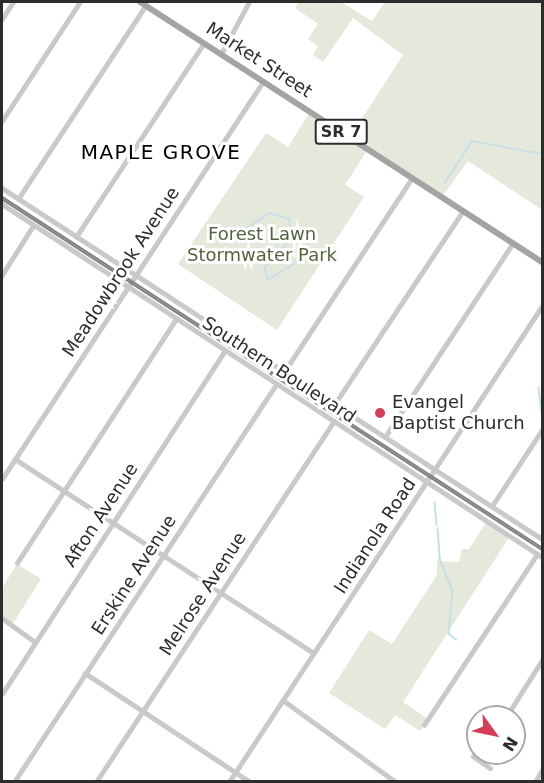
<!DOCTYPE html>
<html>
<head>
<meta charset="utf-8">
<style>
	body { margin:0 }
	#map { position:relative; width:544px; height:783px; overflow:hidden; background:#fff; font-family:"DejaVu Sans",sans-serif }
	div>[style] { position:absolute }
	.green>* { inset:0; background:#e4e9db }
	.stream>* { height:1.5px; margin:-0.75px; padding:0 0.75px; transform-origin:0.75px; border-radius:0.75px; background:#c9dfe7 }
	.minor>* { height:4.5px; margin:-2.25px; padding:0 2.25px; transform-origin:2.25px; border-radius:2.25px; background:#c9c9c9 }
	.major>* { height:6px; margin:-3px; padding:0 3px; transform-origin:3px; border-radius:3px; background:#a4a4a4 }
	.rail>* { height:4px; margin-top:-2px; transform-origin:0; background:repeating-linear-gradient(90deg,#fff 0 4.5px,#818181 0 9px); box-sizing:border-box; border-block:2px solid #818181 }
	.dots>* { width:16px; height:16px; translate:-50% -50%; box-sizing:border-box; border:3px solid #fff; border-radius:50% }
	span { translate:-50% -50%; white-space:nowrap; text-align:center; line-height:1.15; -webkit-text-stroke:6px #fff; paint-order:stroke }
	.shield-label span { padding:2px 4px; background:#fff; border:2px solid; border-radius:4px; -webkit-text-stroke-width:0 }
	.shield-label { font-size:16px; color:#2c2c2c; font-weight:700 }
	.street-label { font-size:18px; color:#2c2c2c }
	.park-label { font-size:18px; color:#54633e }
	.poi-label { font-size:18px; color:#2c2c2c }
	.left { translate:0 -50%; text-align:left }
	.neighbourhood-label { font-size:20px; color:#000; letter-spacing:1.5px }
	.frame { position:absolute; inset:0; border:3px solid #2c2c2c; pointer-events:none }
	.north { position:absolute; left:466px; top:705px; width:60px; height:60px; box-sizing:border-box; background:#fff; border:2px solid #ababab; border-radius:50%; rotate:123deg; font-size:16px; font-weight:700; line-height:24px; text-align:center; color:#2c2c2c }
	.north::after { content:''; display:block; margin:auto; width:21px; height:27px; background:#d43e59; clip-path:polygon(50% 0,100% 100%,50% 72%,0 100%) }
</style>
</head>
<body>
<div id="map">
	<div class="green">
		<i style="clip-path:polygon(299px 2px,341px 2px,372px 21px,385px 2px,542px 2px,542px 210px,468px 161px,442px 197px,368px 149px,345px 185px,364px 197px,277px 330px,178px 264px,266px 133px,288px 147px,310px 112px,350px 137px,403px 55px,353px 18px,323px 62px,313px 55px,318px 46px,308px 39px,318px 24px,295px 8px)"></i>
		<i style="clip-path:polygon(487px 521px,510px 536px,403px 702px,428px 719px,420px 731px,395px 715px,385px 729px,329px 693px,369px 630px,392px 644px,437px 575px,437px 561px,459px 562px,462px 549px,469px 549px)"></i>
		<i style="clip-path:polygon(17px 564px,41px 579px,12px 625px,2px 618px,2px 588px)"></i>
	</div>
	<div class="stream">
		<i style="left:445px;top:183px;width:50px;rotate:-57.3deg"></i>
		<i style="left:472px;top:141px;width:71px;rotate:10.5deg"></i>
		<i style="left:228px;top:228px;width:17px;rotate:7deg"></i>
		<i style="left:245px;top:230px;width:29px;rotate:-35deg"></i>
		<i style="left:269px;top:213px;width:22px;rotate:16deg"></i>
		<i style="left:290px;top:219px;width:21px;rotate:87deg"></i>
		<i style="left:291px;top:240px;width:38px;rotate:133deg"></i>
		<i style="left:265px;top:268px;width:12px;rotate:76deg"></i>
		<i style="left:268px;top:280px;width:48px;rotate:-31.4deg"></i>
		<i style="left:539px;top:388px;width:24px;rotate:83deg"></i>
		<i style="left:435px;top:502px;width:23px;rotate:85deg"></i>
		<i style="left:438px;top:528px;width:31px;rotate:86deg"></i>
		<i style="left:440px;top:559px;width:35px;rotate:68deg"></i>
		<i style="left:453px;top:591px;width:43px;rotate:95.3deg"></i>
		<i style="left:449px;top:634px;width:9px;rotate:36deg"></i>
	</div>
	<div class="minor">
		<i style="left:2px;top:19px;width:20px;rotate:-57deg"></i>
		<i style="left:221px;top:54px;width:59px;rotate:-61.7deg"></i>
		<i style="left:2px;top:121px;width:142px;rotate:-56.8deg"></i>
		<i style="left:2px;top:188px;width:644px;rotate:33.02deg"></i>
		<i style="left:18px;top:199px;width:232px;rotate:-56.6deg"></i>
		<i style="left:2px;top:204px;width:645px;rotate:33.17deg"></i>
		<i style="left:76px;top:237px;width:232px;rotate:-56.6deg"></i>
		<i style="left:2px;top:275px;width:58px;rotate:-57.7deg"></i>
		<i style="left:284px;top:372px;width:232px;rotate:-56.6deg"></i>
		<i style="left:334px;top:405px;width:233px;rotate:-56.4deg"></i>
		<i style="left:385px;top:437px;width:232px;rotate:-56.6deg"></i>
		<i style="left:15px;top:459px;width:356px;rotate:33deg"></i>
		<i style="left:2px;top:479px;width:476px;rotate:-56.7deg"></i>
		<i style="left:492px;top:506px;width:91px;rotate:-56.7deg"></i>
		<i style="left:17px;top:563px;width:291px;rotate:-56.9deg"></i>
		<i style="left:2px;top:618px;width:41px;rotate:36deg"></i>
		<i style="left:85px;top:673px;width:198px;rotate:33.4deg"></i>
		<i style="left:2px;top:694px;width:409px;rotate:-57deg"></i>
		<i style="left:283px;top:700px;width:140px;rotate:36deg"></i>
		<i style="left:506px;top:717px;width:67px;rotate:-57.7deg"></i>
		<i style="left:424px;top:725px;width:205px;rotate:-56.5deg"></i>
		<i style="left:473px;top:756px;width:21px;rotate:35deg"></i>
		<i style="left:14px;top:782px;width:476px;rotate:-56.6deg"></i>
		<i style="left:96px;top:782px;width:431px;rotate:-56.6deg"></i>
		<i style="left:229px;top:782px;width:570px;rotate:-56.67deg"></i>
		<i style="left:535px;top:782px;width:14px;rotate:-60deg"></i>
	</div>
	<div class="major">
		<i style="left:140px;top:2px;width:479px;rotate:32.9deg"></i>
	</div>
	<div class="rail">
		<i style="left:2px;top:198px;width:644px;rotate:33.02deg"></i>
	</div>
	<div class="dots">
		<i style="left:380px;top:413px;background:#d43e59"></i>
	</div>
	<div class="shield-label">
		<span style="left:341px;top:132px">SR 7</span>
	</div>
	<div class="street-label">
		<span style="left:259px;top:60px;rotate:33deg">Market Street</span>
		<span style="left:121px;top:272px;rotate:-57deg">Meadowbrook Avenue</span>
		<span style="left:279px;top:370px;rotate:33deg">Southern Boulevard</span>
		<span style="left:101px;top:515px;rotate:-57deg">Afton Avenue</span>
		<span style="left:375px;top:536px;rotate:-57deg">Indianola Road</span>
		<span style="left:134px;top:575px;rotate:-57deg">Erskine Avenue</span>
		<span style="left:203px;top:594px;rotate:-57deg">Melrose Avenue</span>
	</div>
	<div class="park-label">
		<span style="left:262px;top:245px">Forest Lawn<br>Stormwater Park</span>
	</div>
	<div class="poi-label">
		<span class="left" style="left:392px;top:413px">Evangel<br>Baptist Church</span>
	</div>
	<div class="neighbourhood-label">
		<span style="left:161px;top:152px">MAPLE GROVE</span>
	</div>
	<div class="frame"></div>
	<div class="north">N</div>
</div>
</body>
</html>
